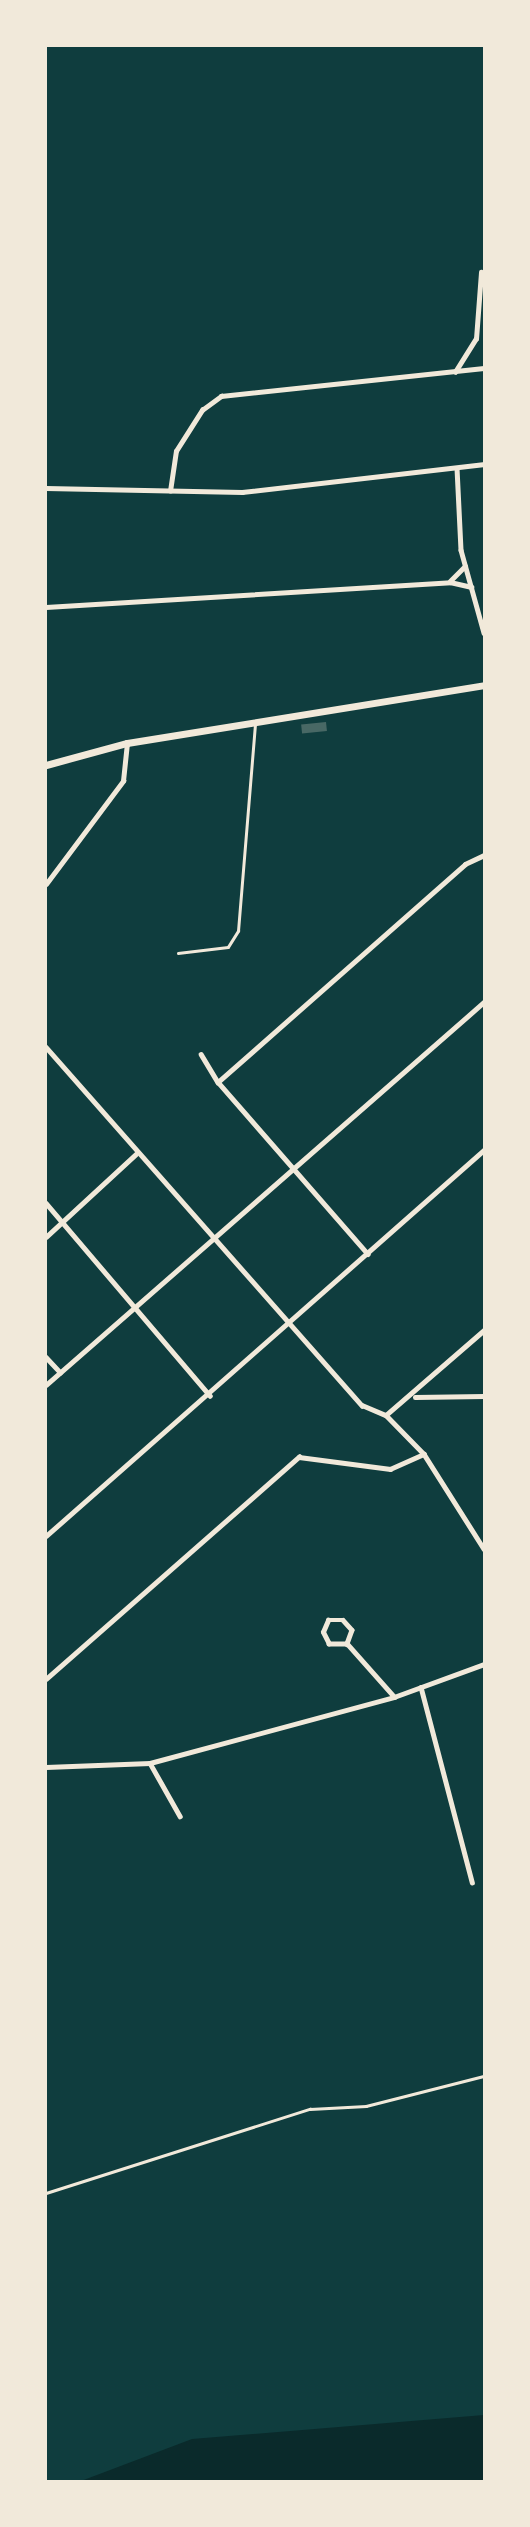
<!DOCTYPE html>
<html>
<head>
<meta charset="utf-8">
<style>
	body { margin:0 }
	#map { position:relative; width:530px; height:2527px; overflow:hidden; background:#0f3d3e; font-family:Rubik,sans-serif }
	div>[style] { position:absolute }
	.water>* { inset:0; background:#0a2a2b }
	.building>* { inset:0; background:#486865; transform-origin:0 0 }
	.service>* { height:2.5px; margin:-1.25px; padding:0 1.25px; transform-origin:1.25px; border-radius:1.25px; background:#f1e9da }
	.minor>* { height:4.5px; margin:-2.25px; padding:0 2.25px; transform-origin:2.25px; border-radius:2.25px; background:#f1e9da }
	.primary>* { height:7px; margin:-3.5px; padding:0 3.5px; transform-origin:3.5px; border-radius:3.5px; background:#f1e9da }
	span { translate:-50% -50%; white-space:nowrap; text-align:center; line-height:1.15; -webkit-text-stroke:7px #f1e9da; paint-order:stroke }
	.frame { position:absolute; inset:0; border:47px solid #f1e9da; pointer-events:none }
</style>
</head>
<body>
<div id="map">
	<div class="water">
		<i style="clip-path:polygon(484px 2415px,484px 2481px,81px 2481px,192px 2439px)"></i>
	</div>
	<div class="building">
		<i style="left:326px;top:722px;width:9px;height:25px;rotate:84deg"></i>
	</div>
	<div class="service">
		<i style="left:178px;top:953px;width:50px;rotate:-6.8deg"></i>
		<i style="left:228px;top:947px;width:19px;rotate:-58deg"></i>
		<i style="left:238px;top:931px;width:207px;rotate:-85.3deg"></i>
		<i style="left:46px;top:2193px;width:277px;rotate:-17.7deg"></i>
		<i style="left:310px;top:2109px;width:56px;rotate:-3.1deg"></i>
		<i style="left:366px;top:2106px;width:122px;rotate:-14.3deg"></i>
	</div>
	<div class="minor">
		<i style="left:455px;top:372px;width:39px;rotate:-58deg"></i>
		<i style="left:476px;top:339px;width:67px;rotate:-85.7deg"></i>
		<i style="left:457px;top:468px;width:82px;rotate:87.2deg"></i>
		<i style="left:461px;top:550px;width:86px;rotate:74.5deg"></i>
		<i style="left:46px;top:488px;width:196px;rotate:1.2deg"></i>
		<i style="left:242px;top:492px;width:244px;rotate:-6.6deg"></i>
		<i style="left:170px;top:491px;width:40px;rotate:-81.5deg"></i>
		<i style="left:176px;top:451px;width:49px;rotate:-57.6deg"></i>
		<i style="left:202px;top:410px;width:24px;rotate:-36deg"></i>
		<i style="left:221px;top:396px;width:264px;rotate:-6.1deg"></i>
		<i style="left:450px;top:581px;width:21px;rotate:-45deg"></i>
		<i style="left:46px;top:607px;width:405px;rotate:-3.5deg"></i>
		<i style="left:450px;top:582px;width:22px;rotate:13deg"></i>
		<i style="left:46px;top:884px;width:129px;rotate:-53.2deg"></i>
		<i style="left:123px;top:781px;width:38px;rotate:-84deg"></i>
		<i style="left:46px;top:1047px;width:478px;rotate:48.6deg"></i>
		<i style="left:362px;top:1405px;width:26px;rotate:23deg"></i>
		<i style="left:386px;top:1415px;width:54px;rotate:45.7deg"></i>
		<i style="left:424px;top:1454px;width:112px;rotate:57.7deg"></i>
		<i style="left:201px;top:1054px;width:33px;rotate:59deg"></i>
		<i style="left:218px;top:1082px;width:228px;rotate:48.9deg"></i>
		<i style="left:218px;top:1082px;width:329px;rotate:-41.4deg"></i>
		<i style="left:465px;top:864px;width:21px;rotate:-25deg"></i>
		<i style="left:46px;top:1203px;width:253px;rotate:49.6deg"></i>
		<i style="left:46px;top:1237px;width:122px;rotate:-42.7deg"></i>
		<i style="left:46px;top:1357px;width:21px;rotate:47deg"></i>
		<i style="left:46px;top:1385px;width:582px;rotate:-41.17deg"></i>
		<i style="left:415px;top:1397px;width:69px;rotate:-0.8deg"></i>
		<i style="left:386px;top:1415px;width:130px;rotate:-40.9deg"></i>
		<i style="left:46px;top:1536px;width:584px;rotate:-41.39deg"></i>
		<i style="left:46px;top:1679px;width:337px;rotate:-41.3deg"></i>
		<i style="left:299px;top:1457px;width:92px;rotate:7.5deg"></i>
		<i style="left:390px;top:1469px;width:37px;rotate:-24deg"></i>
		<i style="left:421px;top:1687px;width:202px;rotate:75.3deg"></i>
		<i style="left:394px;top:1697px;width:96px;rotate:-20.1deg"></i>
		<i style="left:150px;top:1763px;width:61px;rotate:60.5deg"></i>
		<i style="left:46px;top:1767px;width:104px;rotate:-2.2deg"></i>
		<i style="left:150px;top:1763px;width:253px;rotate:-15.1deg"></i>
		<i style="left:394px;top:1697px;width:71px;rotate:-131.6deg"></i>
		<i style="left:347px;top:1644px;width:18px;rotate:180deg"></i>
		<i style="left:329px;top:1644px;width:13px;rotate:-117deg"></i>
		<i style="left:323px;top:1632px;width:13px;rotate:-67deg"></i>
		<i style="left:328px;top:1620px;width:15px"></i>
		<i style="left:343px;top:1620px;width:13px;rotate:48deg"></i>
		<i style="left:352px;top:1630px;width:15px;rotate:110deg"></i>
	</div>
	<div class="primary">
		<i style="left:46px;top:765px;width:84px;rotate:-15.2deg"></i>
		<i style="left:127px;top:743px;width:362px;rotate:-9.2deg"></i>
	</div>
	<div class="frame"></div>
</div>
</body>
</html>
